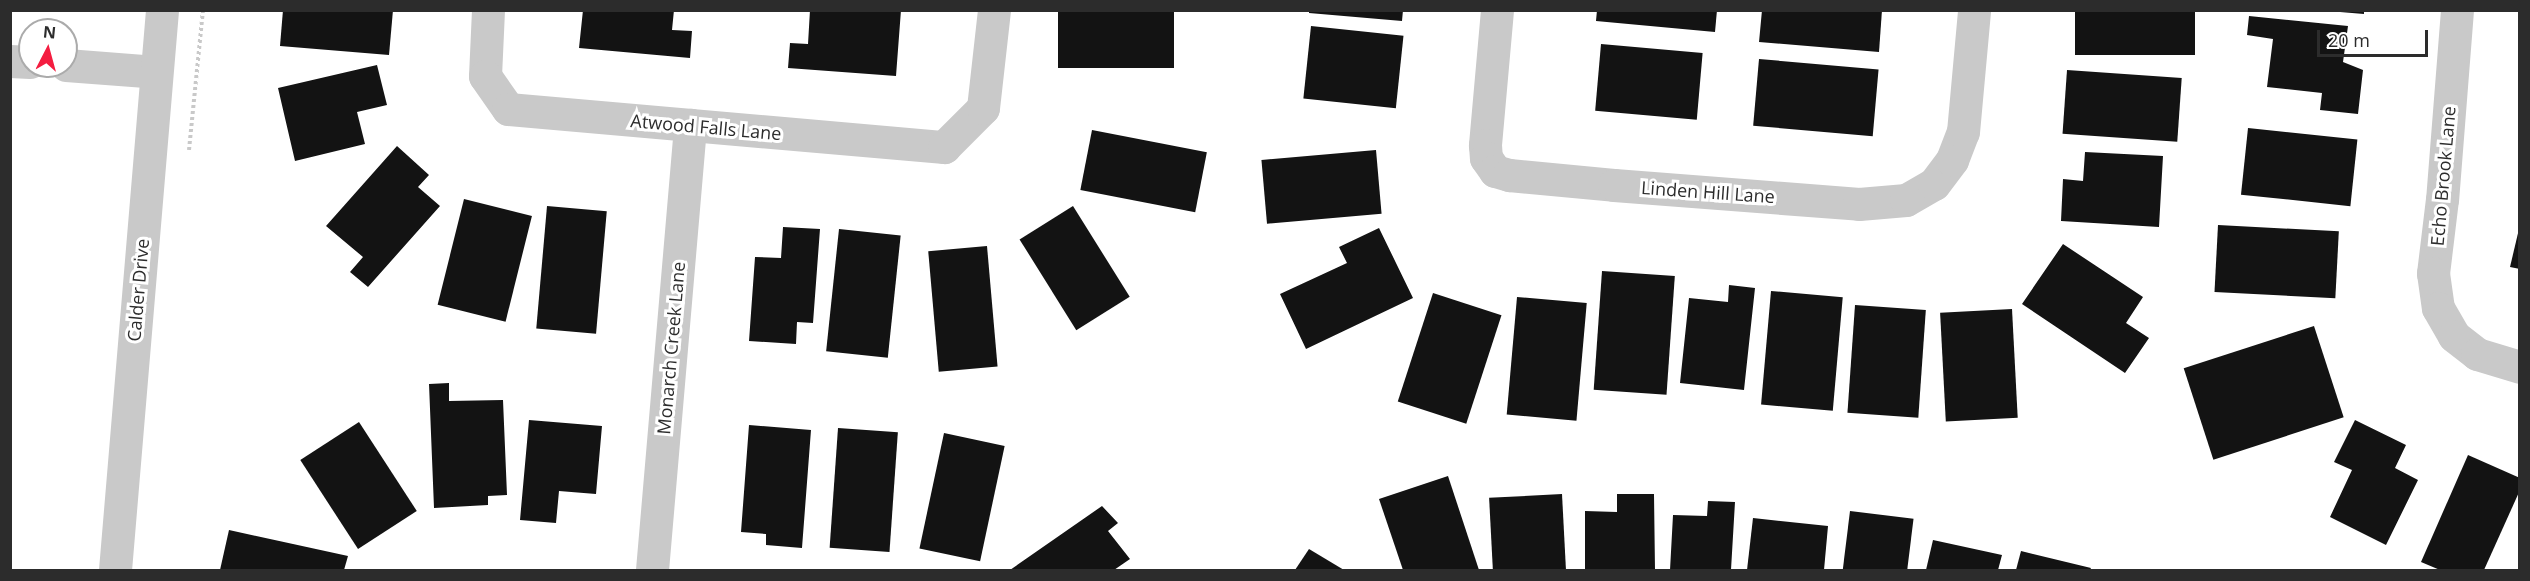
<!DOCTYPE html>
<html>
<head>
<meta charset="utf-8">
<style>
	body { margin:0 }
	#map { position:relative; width:2530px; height:581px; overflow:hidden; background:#fff; font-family:"Open Sans",sans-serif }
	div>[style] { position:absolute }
	.building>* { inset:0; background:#131313; transform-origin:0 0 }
	.path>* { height:4px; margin-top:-2px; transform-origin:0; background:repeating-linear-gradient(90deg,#c9c9c9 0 3px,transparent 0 6px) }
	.minor>* { height:33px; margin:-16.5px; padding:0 16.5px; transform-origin:16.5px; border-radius:16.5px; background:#c9c9c9 }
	span { translate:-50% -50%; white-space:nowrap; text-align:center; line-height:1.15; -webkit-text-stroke:6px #fff; paint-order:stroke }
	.street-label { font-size:18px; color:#2c2c2c }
	.frame { position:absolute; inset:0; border:12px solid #2c2c2c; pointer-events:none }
	.north { position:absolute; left:18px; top:18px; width:60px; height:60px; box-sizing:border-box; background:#fff; border:2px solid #ababab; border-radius:50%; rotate:6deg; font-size:16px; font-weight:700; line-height:24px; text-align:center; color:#2c2c2c }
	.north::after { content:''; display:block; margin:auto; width:21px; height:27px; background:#f41d40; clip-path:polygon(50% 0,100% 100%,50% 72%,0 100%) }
	.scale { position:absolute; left:2317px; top:30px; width:111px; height:27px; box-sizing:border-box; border:3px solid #2c2c2c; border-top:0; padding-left:8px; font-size:18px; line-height:21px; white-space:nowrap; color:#2c2c2c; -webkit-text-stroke:4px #fff; paint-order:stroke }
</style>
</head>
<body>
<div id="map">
	<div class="building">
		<i style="clip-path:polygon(283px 10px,393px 10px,389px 55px,280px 46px)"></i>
		<i style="clip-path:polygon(583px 10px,674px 10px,672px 30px,692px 31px,690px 58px,579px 48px)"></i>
		<i style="clip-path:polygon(810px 10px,901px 10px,896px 76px,788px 68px,790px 43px,808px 44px)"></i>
		<i style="left:1058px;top:10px;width:116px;height:58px"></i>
		<i style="clip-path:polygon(1309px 10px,1403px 10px,1402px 21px,1309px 13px)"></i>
		<i style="clip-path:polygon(1597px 10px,1717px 10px,1715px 32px,1596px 21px)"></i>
		<i style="clip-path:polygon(1762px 10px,1882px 10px,1879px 52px,1759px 42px)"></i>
		<i style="left:2075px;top:10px;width:120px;height:45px"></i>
		<i style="clip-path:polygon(2340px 10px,2364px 10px,2364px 14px,2340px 12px)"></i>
		<i style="clip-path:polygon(2249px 16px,2348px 26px,2343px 62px,2363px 70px,2358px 114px,2320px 110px,2322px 93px,2267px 87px,2273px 39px,2247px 35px)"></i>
		<i style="left:1311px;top:26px;width:93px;height:73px;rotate:6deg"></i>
		<i style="left:1601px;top:44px;width:102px;height:67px;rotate:5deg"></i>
		<i style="left:1759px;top:59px;width:120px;height:67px;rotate:5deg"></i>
		<i style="clip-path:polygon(377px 65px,387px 105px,357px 112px,365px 144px,295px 161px,278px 88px)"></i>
		<i style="left:2067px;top:70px;width:115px;height:64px;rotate:4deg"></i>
		<i style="left:2248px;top:128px;width:110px;height:67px;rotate:6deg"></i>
		<i style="left:1092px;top:130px;width:117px;height:61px;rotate:11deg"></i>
		<i style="clip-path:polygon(397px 146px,429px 175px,418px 187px,440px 206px,368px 287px,350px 272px,363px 257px,326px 226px)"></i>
		<i style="left:1376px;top:150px;width:64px;height:115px;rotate:85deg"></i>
		<i style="clip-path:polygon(2085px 152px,2163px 156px,2159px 227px,2061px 221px,2063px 179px,2083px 181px)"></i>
		<i style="left:464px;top:199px;width:70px;height:109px;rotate:14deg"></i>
		<i style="left:547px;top:206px;width:60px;height:123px;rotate:5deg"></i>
		<i style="left:1073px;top:206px;width:107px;height:63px;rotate:58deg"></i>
		<i style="left:2218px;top:225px;width:121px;height:67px;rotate:3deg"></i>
		<i style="clip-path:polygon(783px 227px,820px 229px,813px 323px,797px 322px,796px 344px,749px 341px,755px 257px,781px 258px)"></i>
		<i style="clip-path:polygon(1379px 228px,1413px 298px,1306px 349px,1280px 294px,1347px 263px,1339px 247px)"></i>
		<i style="left:839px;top:229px;width:62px;height:123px;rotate:6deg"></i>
		<i style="clip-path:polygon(2519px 229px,2520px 230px,2520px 269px,2510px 267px)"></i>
		<i style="clip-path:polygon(2063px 244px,2143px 297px,2126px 323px,2149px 338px,2125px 373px,2022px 304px)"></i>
		<i style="left:987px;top:246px;width:121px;height:59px;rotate:85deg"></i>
		<i style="left:1602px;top:271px;width:73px;height:119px;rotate:4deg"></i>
		<i style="clip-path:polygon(1729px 285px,1755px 288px,1744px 390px,1680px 383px,1689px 298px,1728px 302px)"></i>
		<i style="left:1771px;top:291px;width:72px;height:114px;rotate:5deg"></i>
		<i style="left:1433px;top:293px;width:72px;height:114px;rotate:18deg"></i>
		<i style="left:1517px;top:297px;width:70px;height:118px;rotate:5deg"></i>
		<i style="left:1855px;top:305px;width:71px;height:108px;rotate:4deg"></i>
		<i style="left:2012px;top:309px;width:109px;height:72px;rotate:87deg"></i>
		<i style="left:2314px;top:326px;width:96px;height:137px;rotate:72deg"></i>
		<i style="clip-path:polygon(449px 383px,449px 401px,503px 400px,507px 495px,488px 496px,488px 505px,434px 508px,429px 384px)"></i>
		<i style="clip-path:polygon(529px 420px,602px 426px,596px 494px,559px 491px,556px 523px,520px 520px)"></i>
		<i style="clip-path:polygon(2355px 420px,2406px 445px,2395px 468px,2418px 480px,2386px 545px,2330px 517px,2352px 470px,2334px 462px)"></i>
		<i style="left:359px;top:422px;width:106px;height:70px;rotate:57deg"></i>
		<i style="clip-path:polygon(749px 425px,811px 430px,802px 548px,766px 545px,766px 534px,741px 532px)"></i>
		<i style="left:838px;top:428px;width:60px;height:120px;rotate:4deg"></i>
		<i style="left:944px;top:433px;width:62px;height:118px;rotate:12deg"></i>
		<i style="clip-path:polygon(2468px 455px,2520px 478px,2520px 490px,2484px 570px,2440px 570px,2421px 562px)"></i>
		<i style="clip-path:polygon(1448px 476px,1479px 570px,1403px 570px,1379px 499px)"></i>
		<i style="left:1562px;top:494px;width:76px;height:73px;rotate:87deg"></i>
		<i style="clip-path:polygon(1617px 494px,1654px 494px,1655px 570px,1585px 570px,1585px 511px,1617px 512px)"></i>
		<i style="clip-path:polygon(1708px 501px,1735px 502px,1731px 570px,1670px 570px,1673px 515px,1707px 516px)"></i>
		<i style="clip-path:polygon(1102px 506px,1118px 523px,1108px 531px,1130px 559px,1114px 570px,1010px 570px)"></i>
		<i style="left:1850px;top:511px;width:64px;height:59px;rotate:7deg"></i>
		<i style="clip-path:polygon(1753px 518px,1828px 526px,1824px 570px,1747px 570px)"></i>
		<i style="clip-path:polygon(229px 530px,348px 556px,344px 570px,220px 570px)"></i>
		<i style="clip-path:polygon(1933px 540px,2002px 555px,1998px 570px,1926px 570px)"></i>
		<i style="clip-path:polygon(1309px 549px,1344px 570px,1295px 570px)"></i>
		<i style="clip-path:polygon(2021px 551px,2091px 568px,2090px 570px,2016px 570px)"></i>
	</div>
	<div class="path">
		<i style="left:189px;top:150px;width:141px;rotate:-84.3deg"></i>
	</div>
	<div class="minor">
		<i style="left:488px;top:10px;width:66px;rotate:92.6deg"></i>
		<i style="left:485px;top:76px;width:40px;rotate:55.1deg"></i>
		<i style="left:508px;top:109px;width:438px;rotate:5deg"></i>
		<i style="left:944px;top:147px;width:55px;rotate:-45deg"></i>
		<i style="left:983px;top:108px;width:99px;rotate:-83.6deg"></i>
		<i style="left:1497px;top:10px;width:136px;rotate:95.1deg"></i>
		<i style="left:1485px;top:145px;width:13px;rotate:86deg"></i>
		<i style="left:1486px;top:158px;width:16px;rotate:55deg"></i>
		<i style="left:1495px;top:171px;width:15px;rotate:16deg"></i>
		<i style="left:1509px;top:175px;width:105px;rotate:5.4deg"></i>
		<i style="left:1614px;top:185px;width:246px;rotate:4.4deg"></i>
		<i style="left:1859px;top:204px;width:47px;rotate:-4.9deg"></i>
		<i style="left:1906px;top:200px;width:32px;rotate:-30deg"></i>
		<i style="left:1934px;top:184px;width:30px;rotate:-53deg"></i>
		<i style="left:1952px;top:160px;width:30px;rotate:-69deg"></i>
		<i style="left:1963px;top:132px;width:122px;rotate:-84.8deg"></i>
		<i style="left:2457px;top:10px;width:190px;rotate:94.5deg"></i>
		<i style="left:2442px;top:199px;width:75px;rotate:96.9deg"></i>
		<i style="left:2433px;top:273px;width:35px;rotate:82deg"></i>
		<i style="left:2438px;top:308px;width:32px;rotate:60deg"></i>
		<i style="left:2454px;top:336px;width:29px;rotate:38deg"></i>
		<i style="left:2477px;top:354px;width:45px;rotate:16.8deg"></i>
		<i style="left:10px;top:61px;width:20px;rotate:3deg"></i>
		<i style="left:66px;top:65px;width:90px;rotate:4.4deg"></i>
		<i style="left:115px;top:570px;width:562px;rotate:-85.2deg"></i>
		<i style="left:652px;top:570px;width:447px;rotate:-85.1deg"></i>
	</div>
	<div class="street-label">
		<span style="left:706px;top:127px;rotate:5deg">Atwood Falls Lane</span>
		<span style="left:2443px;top:176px;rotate:-85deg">Echo Brook Lane</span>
		<span style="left:1708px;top:192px;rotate:4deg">Linden Hill Lane</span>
		<span style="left:138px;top:290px;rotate:-85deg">Calder Drive</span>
		<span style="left:671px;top:348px;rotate:-85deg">Monarch Creek Lane</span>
	</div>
	<div class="frame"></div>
	<div class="north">N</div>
	<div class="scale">20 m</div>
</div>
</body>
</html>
